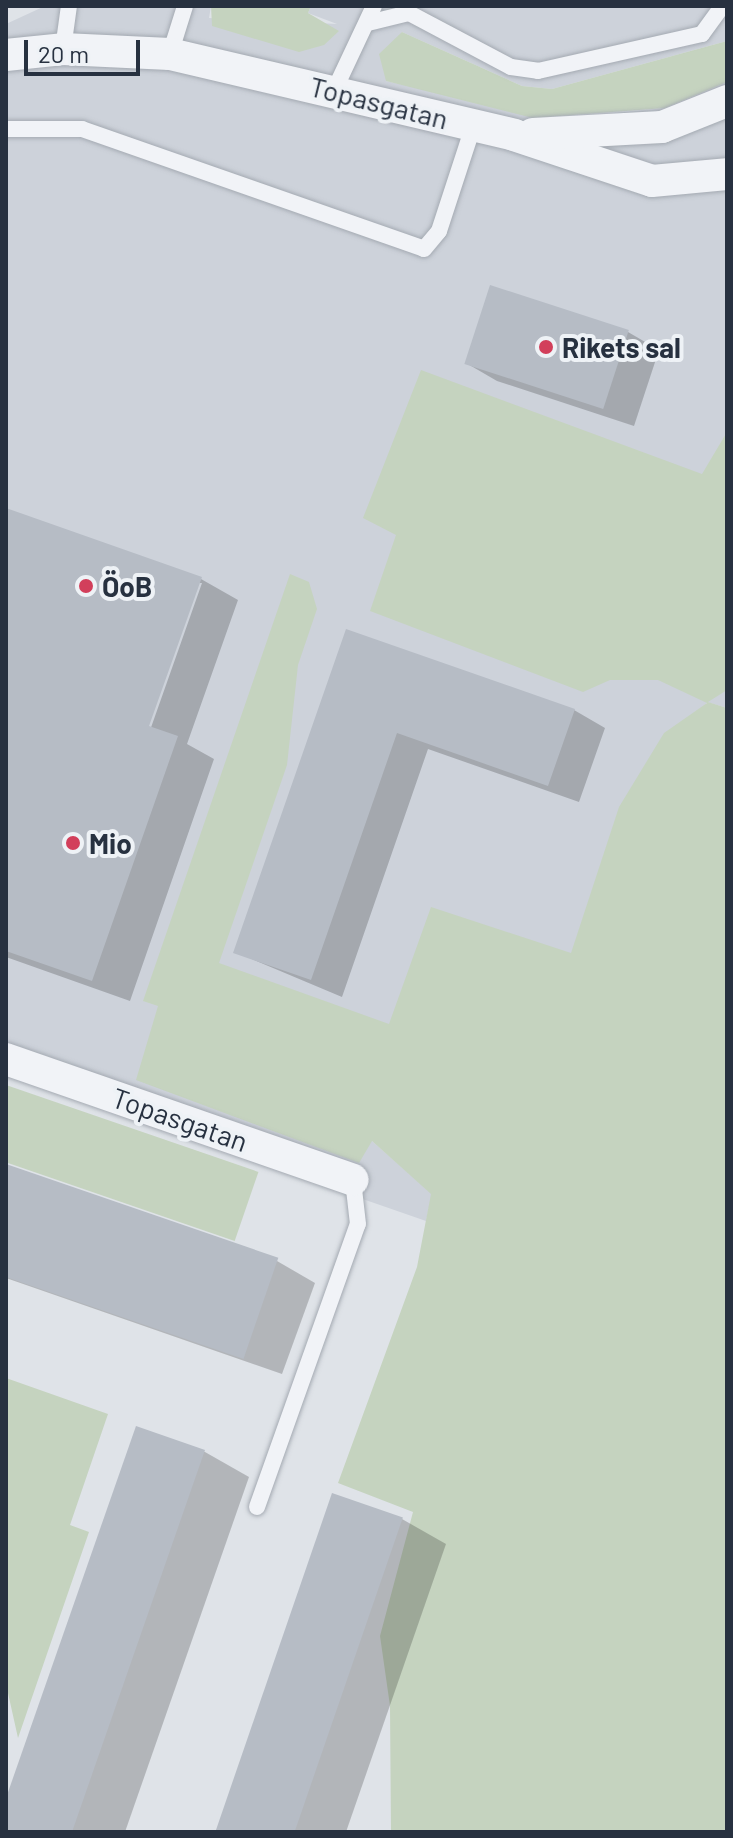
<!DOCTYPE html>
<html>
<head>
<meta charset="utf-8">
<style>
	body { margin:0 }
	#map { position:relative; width:733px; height:1838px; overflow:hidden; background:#dfe3e8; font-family:Barlow,sans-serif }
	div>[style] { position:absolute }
	.built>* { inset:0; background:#cdd2da }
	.green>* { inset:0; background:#c5d3bf; transform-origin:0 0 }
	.shadow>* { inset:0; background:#0003 }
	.building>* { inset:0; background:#b6bcc5; transform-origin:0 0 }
	.roads { filter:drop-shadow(0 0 2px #a4aab2) drop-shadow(0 0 2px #a4aab2) }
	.service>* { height:16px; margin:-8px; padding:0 8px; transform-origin:8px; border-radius:8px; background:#f1f3f7 }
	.minor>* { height:32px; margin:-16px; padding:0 16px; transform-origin:16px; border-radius:16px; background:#f1f3f7 }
	.dots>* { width:22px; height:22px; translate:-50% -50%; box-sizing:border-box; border:4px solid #eef2f6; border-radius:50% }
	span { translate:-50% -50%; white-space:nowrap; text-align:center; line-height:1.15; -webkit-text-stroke:8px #eef2f6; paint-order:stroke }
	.street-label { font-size:28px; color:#273140 }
	.poi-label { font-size:28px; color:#273140; font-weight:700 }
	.left { translate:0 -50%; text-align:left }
	.frame { position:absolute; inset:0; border:8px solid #273140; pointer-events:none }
	.scale { position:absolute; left:24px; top:40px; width:116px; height:36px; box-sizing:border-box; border:4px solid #273140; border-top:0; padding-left:10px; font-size:24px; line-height:28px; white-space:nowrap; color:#273140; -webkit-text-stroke:6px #eef2f6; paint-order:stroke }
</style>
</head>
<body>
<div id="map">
	<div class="built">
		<i style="clip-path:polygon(45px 6px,211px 6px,209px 18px,337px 24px,308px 13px,311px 6px,727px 6px,727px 41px,552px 89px,522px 86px,402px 32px,386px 81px,557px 119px,665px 108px,727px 82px,727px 708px,707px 702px,571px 954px,558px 991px,510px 1061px,372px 1141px,432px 1194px,426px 1221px,6px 1075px,6px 24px)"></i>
	</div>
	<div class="green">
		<i style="clip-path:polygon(211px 6px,311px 6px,308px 13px,339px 31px,324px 45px,299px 52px,212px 26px)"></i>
		<i style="clip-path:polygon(402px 32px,522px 86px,552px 89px,727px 41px,727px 82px,665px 108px,533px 118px,386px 81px,379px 54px)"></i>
		<i style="clip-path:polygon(421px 370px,702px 474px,727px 432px,727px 690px,708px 702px,727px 708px,727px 1832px,391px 1832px,390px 1706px,380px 1636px,413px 1512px,338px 1483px,417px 1267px,431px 1194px,372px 1141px,359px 1163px,136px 1080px,158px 1006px,143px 1001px,290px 574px,309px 582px,317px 609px,298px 665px,287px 765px,219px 963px,389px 1024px,431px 907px,571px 953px,619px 807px,664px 733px,707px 703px,658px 680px,610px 680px,583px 692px,370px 611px,396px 535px,363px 518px)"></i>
		<i style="left:6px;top:1085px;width:267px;height:73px;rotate:19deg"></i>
		<i style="clip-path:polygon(6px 1378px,108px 1414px,70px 1525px,89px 1532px,18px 1738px,6px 1684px)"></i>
	</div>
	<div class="shadow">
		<i style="clip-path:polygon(628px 332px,659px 350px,634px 426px,497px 381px,466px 363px)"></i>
		<i style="clip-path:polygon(evenodd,6px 510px,201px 579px,238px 600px,187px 744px,214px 759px,130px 1001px,6px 957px,6px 510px,197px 583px,202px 583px,148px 736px,144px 735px,197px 583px)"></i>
		<i style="clip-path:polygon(347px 631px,574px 710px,605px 728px,579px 802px,428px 749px,342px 997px,235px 952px)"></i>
		<i style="clip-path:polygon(6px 1166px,277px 1261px,315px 1283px,282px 1374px,6px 1278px)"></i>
		<i style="clip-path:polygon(137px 1428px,205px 1452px,249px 1477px,125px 1832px,6px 1832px,6px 1804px)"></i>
		<i style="clip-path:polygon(402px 1519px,446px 1544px,346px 1832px,216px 1832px)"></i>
	</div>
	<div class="building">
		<i style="left:490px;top:285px;width:146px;height:83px;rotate:18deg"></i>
		<i style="clip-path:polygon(6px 508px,202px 577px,149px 726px,178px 736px,92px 981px,6px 951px)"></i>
		<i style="clip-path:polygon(346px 629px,575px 709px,548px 786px,397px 733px,311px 980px,233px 953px)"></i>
		<i style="left:6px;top:1164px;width:288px;height:107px;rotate:19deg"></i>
		<i style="clip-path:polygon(136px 1426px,205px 1450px,72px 1832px,6px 1832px,6px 1798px)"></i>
		<i style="left:332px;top:1493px;width:75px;height:359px;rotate:19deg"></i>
	</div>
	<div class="roads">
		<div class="service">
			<i style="left:368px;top:23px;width:42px;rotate:-13.7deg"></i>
			<i style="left:409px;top:13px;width:115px;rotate:27.9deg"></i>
			<i style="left:511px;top:67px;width:27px;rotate:8deg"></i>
			<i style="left:538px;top:71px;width:168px;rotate:-12.7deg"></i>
			<i style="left:702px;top:34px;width:34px;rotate:-54deg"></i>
			<i style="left:63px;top:49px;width:43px;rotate:-82.1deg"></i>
			<i style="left:170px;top:54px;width:50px;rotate:-72.6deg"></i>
			<i style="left:334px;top:91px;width:94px;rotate:-64.8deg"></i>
			<i style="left:6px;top:129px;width:76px"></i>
			<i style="left:82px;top:129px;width:362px;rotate:19.3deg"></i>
			<i style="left:424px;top:249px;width:23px;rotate:-50deg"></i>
			<i style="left:439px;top:231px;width:113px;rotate:-71.9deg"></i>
			<i style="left:257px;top:1507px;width:300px;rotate:-70.4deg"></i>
			<i style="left:358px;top:1224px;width:44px;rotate:-96.5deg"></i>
		</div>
		<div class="minor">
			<i style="left:6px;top:55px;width:57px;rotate:-6deg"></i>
			<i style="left:63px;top:49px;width:107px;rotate:2.7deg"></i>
			<i style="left:170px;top:54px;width:353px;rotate:13.2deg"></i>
			<i style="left:514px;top:135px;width:145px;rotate:18.4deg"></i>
			<i style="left:652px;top:181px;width:75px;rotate:-5.3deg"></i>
			<i style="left:533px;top:134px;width:129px;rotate:-3.1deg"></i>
			<i style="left:662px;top:127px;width:70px;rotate:-21.8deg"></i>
			<i style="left:6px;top:1059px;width:367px;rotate:19.2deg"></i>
		</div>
	</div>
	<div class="dots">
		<i style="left:546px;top:347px;background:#d23f5b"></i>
		<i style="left:86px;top:586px;background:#d23f5b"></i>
		<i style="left:73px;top:843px;background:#d23f5b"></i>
	</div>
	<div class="street-label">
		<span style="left:379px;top:102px;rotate:14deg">Topasgatan</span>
		<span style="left:180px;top:1119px;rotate:19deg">Topasgatan</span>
	</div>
	<div class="poi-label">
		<span class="left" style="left:562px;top:347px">Rikets sal</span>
		<span class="left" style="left:102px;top:586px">ÖoB</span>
		<span class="left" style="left:89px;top:843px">Mio</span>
	</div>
	<div class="frame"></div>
	<div class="scale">20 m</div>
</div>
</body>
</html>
